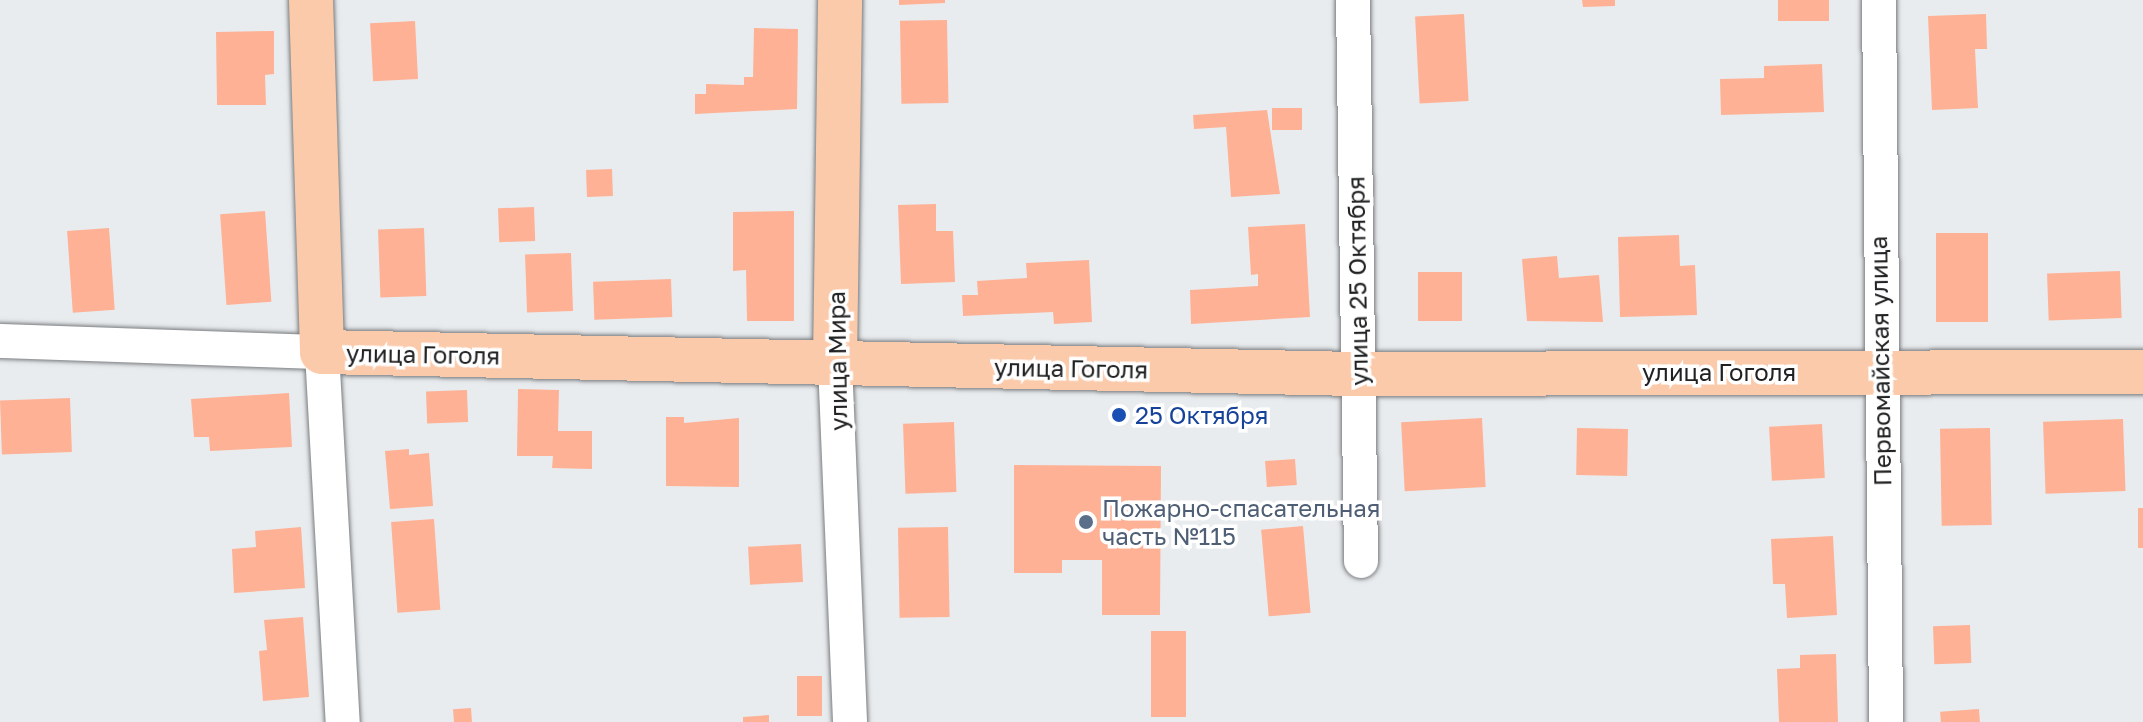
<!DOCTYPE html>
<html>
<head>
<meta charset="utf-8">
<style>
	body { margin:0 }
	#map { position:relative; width:2143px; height:722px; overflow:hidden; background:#e9ecef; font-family:"Golos Text",sans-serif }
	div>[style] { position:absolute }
	.building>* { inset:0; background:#feb194; transform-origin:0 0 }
	.roads { filter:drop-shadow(0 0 2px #7a7d7f) drop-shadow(0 0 2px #7a7d7f) }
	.minor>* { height:34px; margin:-17px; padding:0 17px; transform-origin:17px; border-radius:17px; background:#fff }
	.major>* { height:44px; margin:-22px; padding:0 22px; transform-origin:22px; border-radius:22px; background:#fbcaaa }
	.dots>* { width:22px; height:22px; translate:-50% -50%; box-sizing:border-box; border:4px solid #fff; border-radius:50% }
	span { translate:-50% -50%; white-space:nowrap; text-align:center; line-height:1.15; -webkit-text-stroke:7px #fff; paint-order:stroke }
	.street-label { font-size:24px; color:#202122 }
	.transit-label { font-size:24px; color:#164399 }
	.left { translate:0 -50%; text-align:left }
	.service-label { font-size:24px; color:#4e5e75 }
</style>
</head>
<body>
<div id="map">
	<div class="building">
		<i style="clip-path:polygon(899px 0,945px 0,945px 3px,899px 5px)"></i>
		<i style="clip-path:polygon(1582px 0,1615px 0,1615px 6px,1583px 7px)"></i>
		<i style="left:1778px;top:0;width:51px;height:21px"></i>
		<i style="left:1464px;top:14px;width:87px;height:49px;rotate:87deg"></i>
		<i style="clip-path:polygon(1986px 14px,1987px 49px,1975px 49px,1978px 108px,1932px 110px,1928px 16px)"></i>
		<i style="left:947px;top:20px;width:83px;height:47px;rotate:89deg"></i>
		<i style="left:415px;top:21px;width:58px;height:45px;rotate:87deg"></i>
		<i style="clip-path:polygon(754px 28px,798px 29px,797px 109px,695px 114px,695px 94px,706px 94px,706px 84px,744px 85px,744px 77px,753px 77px)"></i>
		<i style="clip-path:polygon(274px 31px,274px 74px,265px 75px,266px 105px,217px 105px,216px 32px)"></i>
		<i style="clip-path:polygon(1822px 64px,1824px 112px,1721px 115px,1720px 79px,1764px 78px,1764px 66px)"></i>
		<i style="left:1302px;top:108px;width:22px;height:30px;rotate:90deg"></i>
		<i style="clip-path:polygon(1267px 110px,1280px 194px,1231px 197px,1226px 127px,1194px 129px,1193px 115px)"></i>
		<i style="left:612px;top:169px;width:27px;height:26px;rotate:88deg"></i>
		<i style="clip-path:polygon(936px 204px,936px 231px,953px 231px,955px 282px,901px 284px,898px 205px)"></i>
		<i style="left:534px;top:207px;width:34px;height:36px;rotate:88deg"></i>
		<i style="left:265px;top:211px;width:91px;height:45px;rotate:86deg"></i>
		<i style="clip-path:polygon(794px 211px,794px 321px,747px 321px,746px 270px,733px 271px,733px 212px)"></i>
		<i style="clip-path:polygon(1305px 224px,1310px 317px,1191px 324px,1190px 290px,1258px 286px,1258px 274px,1251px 275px,1248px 227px)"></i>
		<i style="left:109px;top:228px;width:82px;height:42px;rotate:86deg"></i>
		<i style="left:424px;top:228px;width:68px;height:46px;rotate:88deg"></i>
		<i style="left:1936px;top:233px;width:52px;height:89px"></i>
		<i style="clip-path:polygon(1679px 235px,1680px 266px,1695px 265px,1697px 315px,1620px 317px,1618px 237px)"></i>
		<i style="left:571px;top:253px;width:58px;height:46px;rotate:88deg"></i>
		<i style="clip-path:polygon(1557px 256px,1559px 278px,1599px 275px,1603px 322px,1527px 321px,1522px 259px)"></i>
		<i style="clip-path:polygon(1089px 260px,1092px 322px,1054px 324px,1053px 312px,963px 316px,962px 295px,978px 295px,977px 281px,1027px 278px,1026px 263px)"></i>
		<i style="left:2120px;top:271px;width:47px;height:73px;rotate:88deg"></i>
		<i style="left:1418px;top:272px;width:44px;height:49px"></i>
		<i style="left:671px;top:279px;width:38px;height:78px;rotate:88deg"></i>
		<i style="clip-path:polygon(518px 389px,559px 390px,558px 431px,592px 431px,592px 469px,552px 468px,553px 456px,517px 456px)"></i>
		<i style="left:467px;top:390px;width:32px;height:41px;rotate:88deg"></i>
		<i style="clip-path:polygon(289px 393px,292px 447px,210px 451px,209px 437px,194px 437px,191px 399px)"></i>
		<i style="left:70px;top:398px;width:54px;height:70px;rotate:88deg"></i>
		<i style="clip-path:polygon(666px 417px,684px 417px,684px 423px,739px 418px,739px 487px,666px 486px)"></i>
		<i style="left:1482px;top:418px;width:69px;height:81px;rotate:87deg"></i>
		<i style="left:2123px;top:419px;width:72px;height:80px;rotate:88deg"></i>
		<i style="left:954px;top:422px;width:70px;height:51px;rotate:88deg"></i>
		<i style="left:1822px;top:424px;width:54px;height:53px;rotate:87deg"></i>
		<i style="left:1577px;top:428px;width:51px;height:47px;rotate:1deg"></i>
		<i style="left:1990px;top:428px;width:97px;height:50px;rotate:89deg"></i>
		<i style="clip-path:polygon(409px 449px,409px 455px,429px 453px,433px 506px,390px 509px,385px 451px)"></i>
		<i style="left:1295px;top:459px;width:26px;height:30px;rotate:86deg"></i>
		<i style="clip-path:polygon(1014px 465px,1161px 466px,1160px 615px,1102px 615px,1102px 560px,1062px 560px,1062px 573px,1014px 573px)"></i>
		<i style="left:2138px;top:508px;width:5px;height:40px"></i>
		<i style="left:434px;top:519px;width:91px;height:43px;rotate:86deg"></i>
		<i style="left:1303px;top:526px;width:87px;height:42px;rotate:85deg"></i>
		<i style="clip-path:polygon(301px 527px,305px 588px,234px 593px,232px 549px,256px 547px,255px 531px)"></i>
		<i style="left:948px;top:527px;width:90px;height:50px;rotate:89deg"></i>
		<i style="clip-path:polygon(1833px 536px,1837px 615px,1787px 618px,1785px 584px,1773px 584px,1771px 539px)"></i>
		<i style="left:801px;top:544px;width:38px;height:53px;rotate:87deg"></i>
		<i style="clip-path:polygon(303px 617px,309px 697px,263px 701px,259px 651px,267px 650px,264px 620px)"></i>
		<i style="left:1970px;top:625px;width:38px;height:37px;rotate:88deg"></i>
		<i style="left:1151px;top:631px;width:35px;height:86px"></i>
		<i style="clip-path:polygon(1836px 654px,1838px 722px,1779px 722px,1777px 669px,1800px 668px,1800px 655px)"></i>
		<i style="left:797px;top:676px;width:25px;height:40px"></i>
		<i style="left:471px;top:708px;width:14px;height:18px;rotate:86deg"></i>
		<i style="left:1979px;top:709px;width:13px;height:39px;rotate:86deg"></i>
		<i style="clip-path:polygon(769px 715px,769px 722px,743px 722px,743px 717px)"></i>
	</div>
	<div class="roads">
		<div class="minor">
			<i style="left:1353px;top:0;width:561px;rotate:89.18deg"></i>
			<i style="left:1879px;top:0;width:722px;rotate:89.44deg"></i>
			<i style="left:0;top:341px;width:322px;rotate:2deg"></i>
			<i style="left:322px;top:352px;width:371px;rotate:86.8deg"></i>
			<i style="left:835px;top:363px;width:359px;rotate:87.6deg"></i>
		</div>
		<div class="major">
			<i style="left:311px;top:0;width:352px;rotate:88.2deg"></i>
			<i style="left:322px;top:352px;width:1036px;rotate:1.22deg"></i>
			<i style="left:1358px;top:374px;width:785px;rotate:-0.15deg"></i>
			<i style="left:835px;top:363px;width:363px;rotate:-89.2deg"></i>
		</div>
	</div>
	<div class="dots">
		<i style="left:1119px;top:415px;background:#1a4fb4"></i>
		<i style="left:1086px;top:522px;background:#5c6f8a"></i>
	</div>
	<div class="street-label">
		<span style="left:1357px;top:281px;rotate:-91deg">улица 25 Октября</span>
		<span style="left:423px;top:354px;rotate:1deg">улица Гоголя</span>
		<span style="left:837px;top:361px;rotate:-91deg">улица Мира</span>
		<span style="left:1880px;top:361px;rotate:-91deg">Первомайская улица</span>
		<span style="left:1071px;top:368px;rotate:1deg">улица Гоголя</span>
		<span style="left:1719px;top:372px">улица Гоголя</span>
	</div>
	<div class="transit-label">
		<span class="left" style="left:1135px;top:415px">25 Октября</span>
	</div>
	<div class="service-label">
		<span class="left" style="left:1102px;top:522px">Пожарно-спасательная<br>часть №115</span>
	</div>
</div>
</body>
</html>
